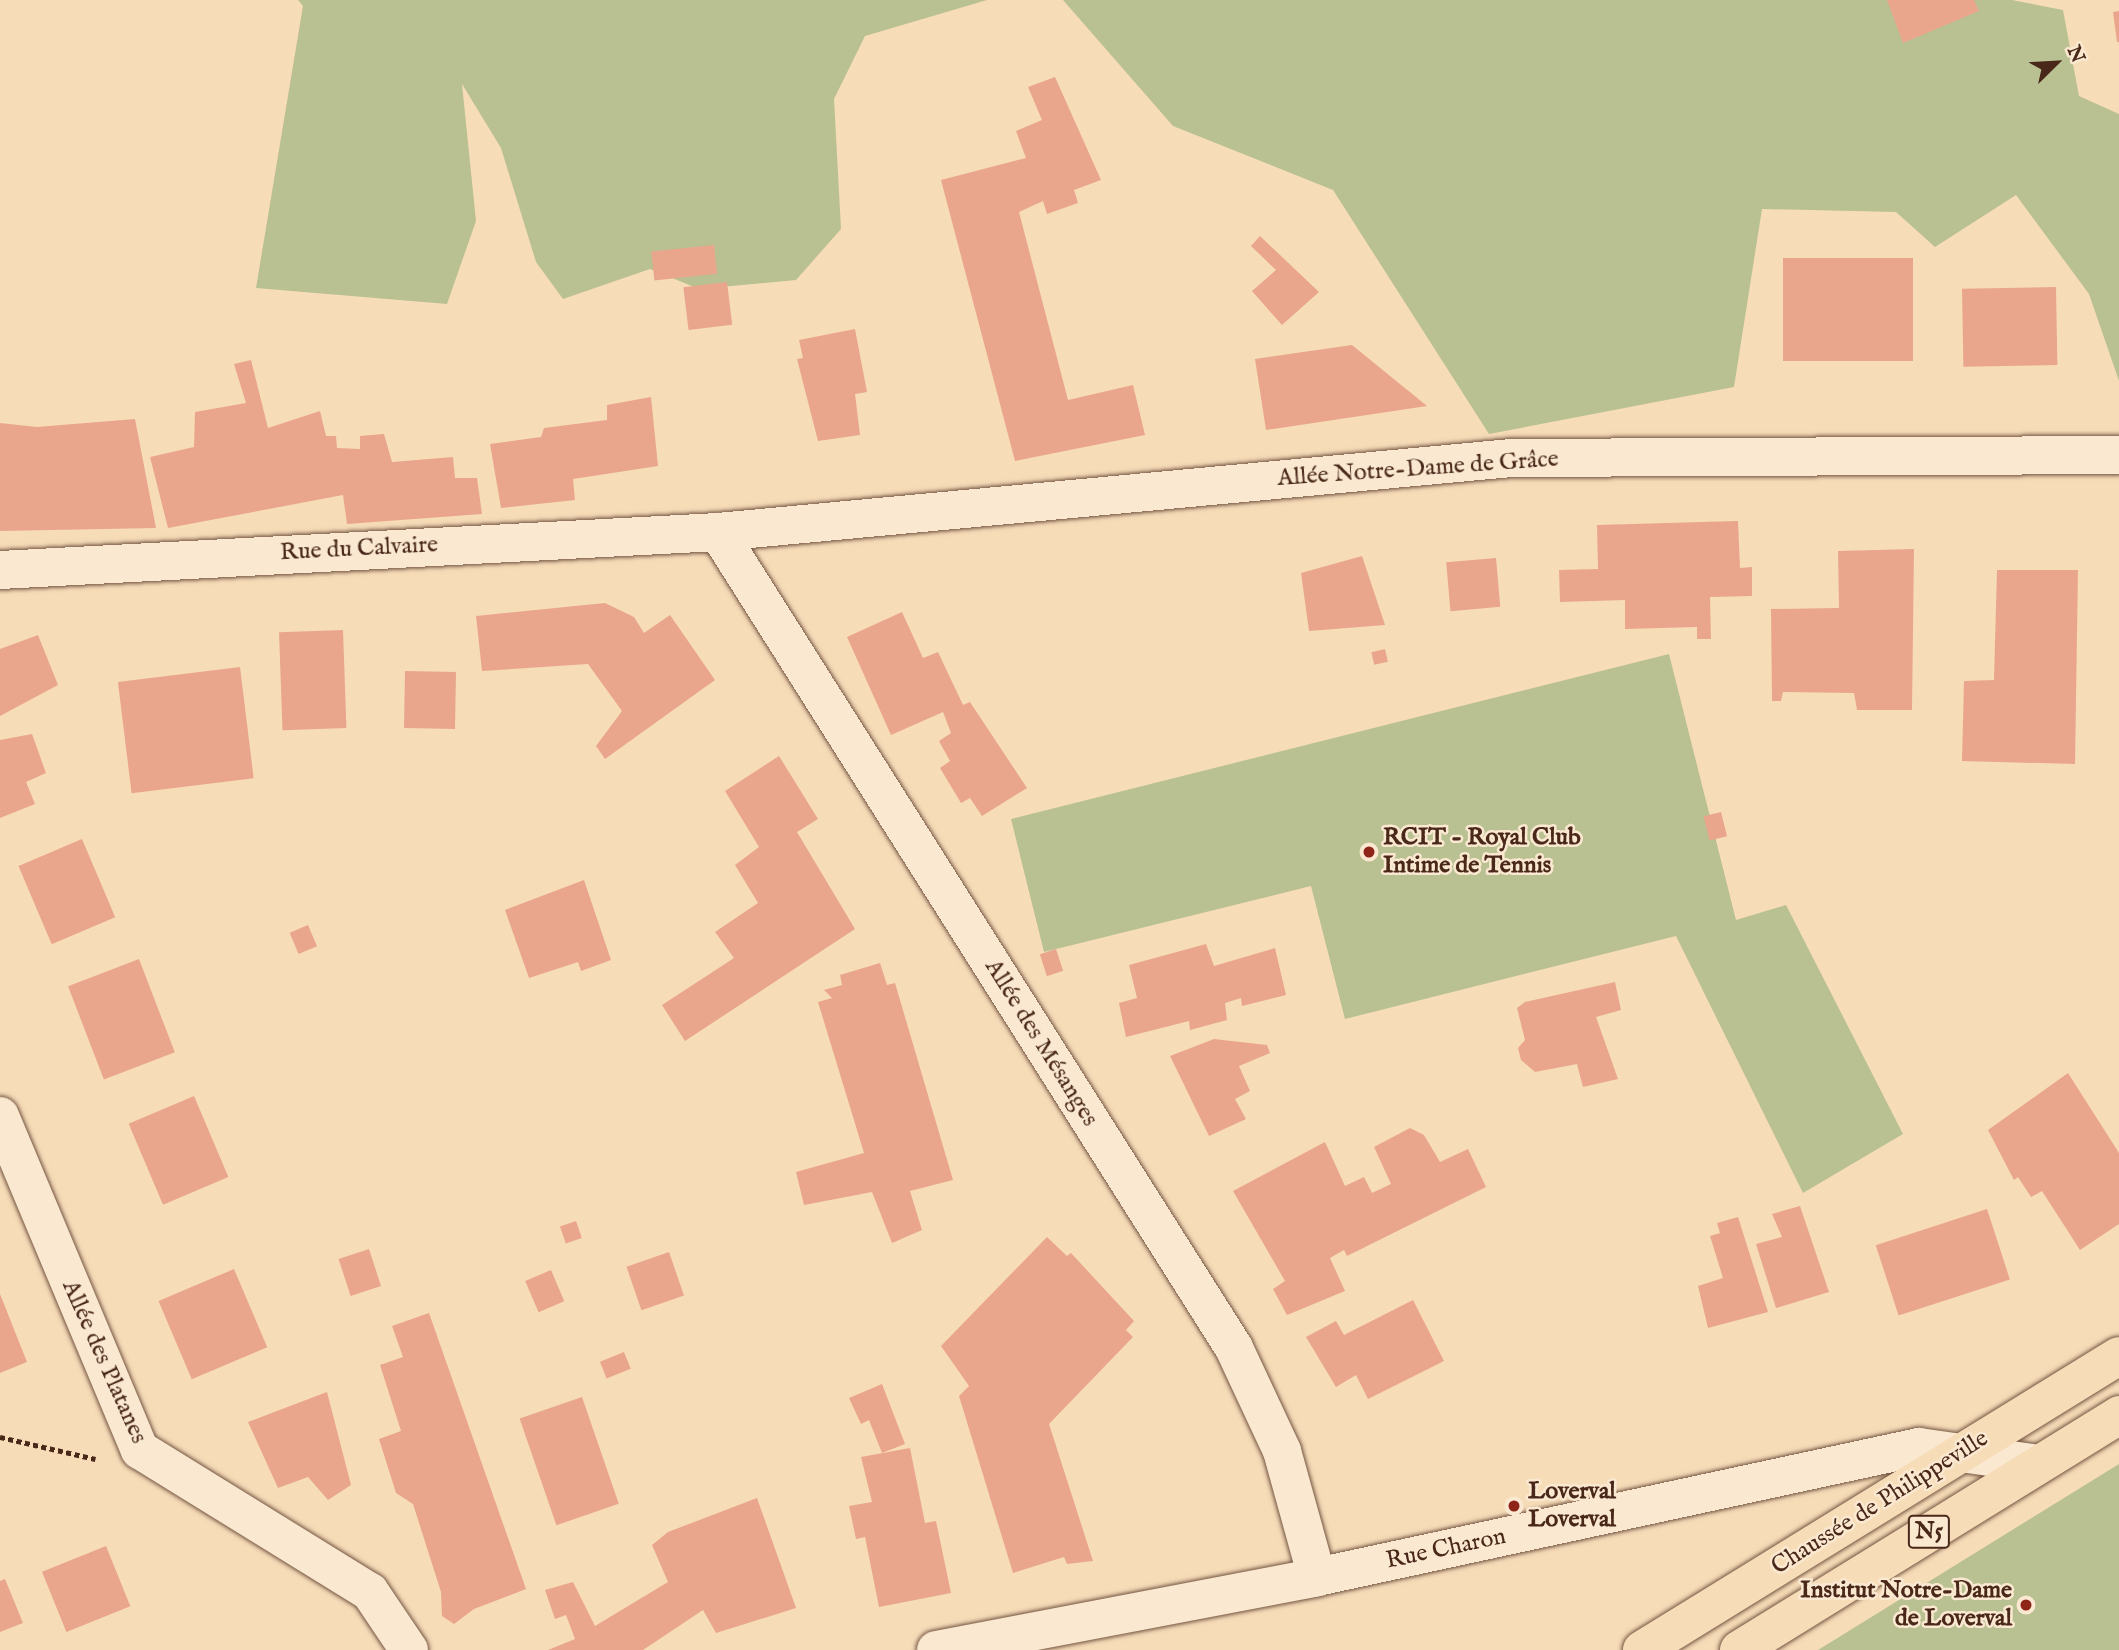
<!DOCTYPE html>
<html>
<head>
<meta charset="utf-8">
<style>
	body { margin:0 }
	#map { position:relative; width:2119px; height:1650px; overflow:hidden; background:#f7dcb8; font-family:"IM FELL English",serif }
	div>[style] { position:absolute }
	.green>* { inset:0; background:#b9c192 }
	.building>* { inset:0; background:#e9a68d; transform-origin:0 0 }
	.path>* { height:4.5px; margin-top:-2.25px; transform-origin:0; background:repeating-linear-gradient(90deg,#49281a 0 5px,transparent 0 8.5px) }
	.roads { filter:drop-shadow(0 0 2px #745542) drop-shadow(0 0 2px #745542) }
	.minor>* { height:38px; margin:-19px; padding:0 19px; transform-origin:19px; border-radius:19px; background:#fae8d1 }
	.major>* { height:38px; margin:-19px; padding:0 19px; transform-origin:19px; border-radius:19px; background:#f7dcb8 }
	.dots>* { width:19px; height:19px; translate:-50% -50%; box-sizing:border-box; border:4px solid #fae8d1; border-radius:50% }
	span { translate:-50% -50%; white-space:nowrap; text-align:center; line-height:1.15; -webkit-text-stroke:5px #fae8d1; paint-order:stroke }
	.shield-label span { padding:2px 5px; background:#fae8d1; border:2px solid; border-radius:5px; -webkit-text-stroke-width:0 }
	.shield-label { font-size:23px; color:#49281a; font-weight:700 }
	.street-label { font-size:24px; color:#49281a }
	.poi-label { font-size:24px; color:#49281a; font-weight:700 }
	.left { translate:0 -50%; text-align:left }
	.right { translate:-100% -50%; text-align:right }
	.north { position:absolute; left:2021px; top:28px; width:70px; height:70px; -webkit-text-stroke:5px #fae8d1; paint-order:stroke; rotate:66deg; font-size:19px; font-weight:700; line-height:28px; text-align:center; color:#49281a }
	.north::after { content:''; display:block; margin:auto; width:24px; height:32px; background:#49281a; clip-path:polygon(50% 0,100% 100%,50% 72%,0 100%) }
</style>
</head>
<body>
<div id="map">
	<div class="green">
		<i style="clip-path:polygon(298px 0,987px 0,865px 36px,834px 99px,841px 229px,796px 280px,699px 289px,650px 269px,563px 299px,536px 262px,501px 148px,462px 84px,476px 221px,447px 304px,256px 288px,303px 6px)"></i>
		<i style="clip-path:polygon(1063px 0,2012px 0,2063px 10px,2079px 96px,2119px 114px,2119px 381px,2089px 294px,2016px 195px,1935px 247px,1896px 212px,1762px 209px,1734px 387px,1489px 434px,1333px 190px,1173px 126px)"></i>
		<i style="clip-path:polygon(1669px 654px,1736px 920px,1786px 905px,1903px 1134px,1803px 1193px,1676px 936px,1345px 1019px,1311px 886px,1044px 952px,1011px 819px)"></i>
		<i style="clip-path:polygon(2119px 1464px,2119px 1650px,1818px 1650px)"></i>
	</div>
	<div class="building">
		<i style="clip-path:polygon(1887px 0,1974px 0,1979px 11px,1903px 43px)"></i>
		<i style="clip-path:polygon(2119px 11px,2119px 42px,2117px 42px,2113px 12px)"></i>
		<i style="clip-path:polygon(1055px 77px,1101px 180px,1074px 190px,1078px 203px,1047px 214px,1043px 201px,1019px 212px,1068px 400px,1133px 385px,1145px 435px,1015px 461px,941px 180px,1026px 158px,1016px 131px,1042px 120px,1028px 87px)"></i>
		<i style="clip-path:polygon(1260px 236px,1319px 292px,1282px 325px,1252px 291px,1276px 270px,1251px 246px)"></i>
		<i style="left:714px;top:245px;width:29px;height:63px;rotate:84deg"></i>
		<i style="left:1783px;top:258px;width:130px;height:103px"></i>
		<i style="left:727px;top:282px;width:43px;height:44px;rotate:83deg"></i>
		<i style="left:2056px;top:287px;width:78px;height:94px;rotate:89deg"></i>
		<i style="clip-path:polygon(855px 329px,867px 392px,855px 394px,860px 435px,818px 441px,797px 359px,803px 358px,799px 340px)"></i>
		<i style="clip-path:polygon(1352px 345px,1427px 406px,1266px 430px,1255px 359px)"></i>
		<i style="clip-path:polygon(251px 360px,268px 428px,320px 411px,326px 436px,336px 436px,337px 448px,360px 449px,360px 436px,384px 434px,392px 462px,453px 457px,455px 478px,477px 478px,482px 514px,347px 524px,343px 495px,168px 528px,150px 457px,194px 447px,195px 412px,246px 403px,234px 364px)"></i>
		<i style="clip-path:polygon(651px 397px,658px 466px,573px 479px,575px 500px,501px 508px,490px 444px,541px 437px,544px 428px,607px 420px,607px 405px)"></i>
		<i style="clip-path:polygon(135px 419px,156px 528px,0 531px,0 423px,37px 427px)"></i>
		<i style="clip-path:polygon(1738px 521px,1740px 568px,1752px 567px,1752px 596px,1710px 597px,1711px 639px,1697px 639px,1697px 627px,1625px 629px,1625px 600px,1560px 602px,1559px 570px,1598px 569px,1597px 525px)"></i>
		<i style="clip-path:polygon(1914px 549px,1912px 710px,1857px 710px,1854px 693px,1783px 692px,1781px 701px,1772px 701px,1771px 609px,1839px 608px,1838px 551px)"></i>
		<i style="clip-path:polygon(1362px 556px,1385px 625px,1309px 631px,1301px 573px)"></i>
		<i style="left:1496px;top:558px;width:49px;height:50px;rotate:85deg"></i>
		<i style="clip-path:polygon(1997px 570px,2078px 570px,2075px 764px,1962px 761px,1964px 681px,1994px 680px)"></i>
		<i style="clip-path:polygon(605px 603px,634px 617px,644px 633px,670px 615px,715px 680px,605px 759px,596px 746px,622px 711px,588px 664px,482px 671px,476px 616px)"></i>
		<i style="clip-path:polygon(902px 612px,923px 658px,938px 652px,963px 705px,970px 702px,1027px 788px,982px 816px,970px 798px,961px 803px,940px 768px,950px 761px,939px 741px,951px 733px,943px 712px,891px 735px,847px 637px)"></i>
		<i style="left:343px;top:630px;width:98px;height:64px;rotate:88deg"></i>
		<i style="clip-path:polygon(38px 635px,58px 685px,0 716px,0 649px)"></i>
		<i style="left:1385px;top:649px;width:13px;height:14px;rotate:77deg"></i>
		<i style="left:240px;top:667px;width:112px;height:123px;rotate:83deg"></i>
		<i style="left:456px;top:672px;width:57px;height:51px;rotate:91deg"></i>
		<i style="clip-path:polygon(32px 734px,46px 773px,26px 782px,35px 804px,0 818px,0 740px)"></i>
		<i style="clip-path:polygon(779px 756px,818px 819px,797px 832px,855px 929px,685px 1041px,662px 1005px,734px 958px,715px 932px,758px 903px,735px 865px,759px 847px,725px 791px)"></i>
		<i style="left:1721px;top:812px;width:25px;height:18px;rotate:76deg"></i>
		<i style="left:82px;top:839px;width:85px;height:69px;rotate:67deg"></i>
		<i style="clip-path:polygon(584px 880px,611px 960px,581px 971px,578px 962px,529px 978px,505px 910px)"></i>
		<i style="left:308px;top:925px;width:23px;height:20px;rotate:67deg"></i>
		<i style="clip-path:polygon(1206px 944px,1214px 966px,1275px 948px,1286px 995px,1242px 1006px,1241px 998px,1225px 1003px,1227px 1020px,1190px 1030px,1189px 1021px,1126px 1037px,1119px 1003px,1137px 998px,1129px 965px)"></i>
		<i style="left:1056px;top:949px;width:23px;height:17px;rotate:72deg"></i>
		<i style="left:139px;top:959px;width:100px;height:76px;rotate:69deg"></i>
		<i style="clip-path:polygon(880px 963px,887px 985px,895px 983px,953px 1180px,910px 1191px,922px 1230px,892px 1243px,872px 1192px,804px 1205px,796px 1172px,864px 1153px,818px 1002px,832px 998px,824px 990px,842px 985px,840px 975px)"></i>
		<i style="clip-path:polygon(1615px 982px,1621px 1010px,1596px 1017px,1618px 1079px,1583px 1087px,1577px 1064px,1535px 1072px,1521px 1060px,1518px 1048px,1525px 1040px,1517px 1008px,1525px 1002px)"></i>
		<i style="clip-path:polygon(1214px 1039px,1267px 1045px,1270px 1053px,1239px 1066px,1250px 1091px,1235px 1099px,1246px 1119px,1209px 1136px,1170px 1056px)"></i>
		<i style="clip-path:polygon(2068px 1073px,2119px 1153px,2119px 1224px,2080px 1250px,2042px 1191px,2031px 1197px,2018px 1177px,2014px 1180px,1988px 1130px)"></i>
		<i style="left:194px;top:1096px;width:88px;height:71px;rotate:67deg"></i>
		<i style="clip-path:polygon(1410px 1128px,1424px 1135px,1440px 1162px,1468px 1149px,1486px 1187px,1347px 1256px,1344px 1250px,1330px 1258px,1345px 1291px,1287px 1315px,1273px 1289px,1285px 1281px,1233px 1191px,1325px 1142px,1345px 1186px,1364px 1177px,1372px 1193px,1391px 1184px,1374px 1147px)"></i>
		<i style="clip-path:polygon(1800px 1206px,1829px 1292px,1776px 1308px,1756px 1244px,1782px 1237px,1772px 1214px)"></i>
		<i style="left:1987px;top:1209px;width:74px;height:117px;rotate:72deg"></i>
		<i style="clip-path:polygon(1738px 1217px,1768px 1312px,1708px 1328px,1698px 1286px,1723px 1278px,1710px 1236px,1720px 1233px,1717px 1223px)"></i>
		<i style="left:576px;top:1221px;width:18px;height:17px;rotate:71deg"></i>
		<i style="clip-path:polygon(1047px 1237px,1067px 1256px,1071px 1253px,1134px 1321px,1126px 1330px,1133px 1337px,1049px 1424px,1093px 1561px,1067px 1564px,1064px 1557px,1013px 1573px,959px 1396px,969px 1386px,941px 1346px)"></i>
		<i style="left:369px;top:1249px;width:39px;height:32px;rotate:72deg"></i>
		<i style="left:669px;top:1252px;width:46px;height:45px;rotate:71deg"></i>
		<i style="left:234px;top:1269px;width:85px;height:82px;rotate:67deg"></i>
		<i style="left:551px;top:1270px;width:34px;height:28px;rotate:67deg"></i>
		<i style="clip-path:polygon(0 1294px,27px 1362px,0 1373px)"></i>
		<i style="clip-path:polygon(1413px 1300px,1444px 1361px,1368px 1399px,1356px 1375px,1336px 1387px,1306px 1337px,1336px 1321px,1344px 1335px)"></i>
		<i style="clip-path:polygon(429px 1313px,526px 1589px,474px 1609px,454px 1624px,442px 1616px,441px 1592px,413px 1504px,396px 1493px,379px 1439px,401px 1431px,380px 1365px,403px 1357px,392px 1326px)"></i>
		<i style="left:624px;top:1352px;width:18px;height:26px;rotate:68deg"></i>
		<i style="clip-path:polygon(882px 1384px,905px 1444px,882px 1453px,869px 1420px,861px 1424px,849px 1398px)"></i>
		<i style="clip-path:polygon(327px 1392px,351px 1485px,328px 1500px,308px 1477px,278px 1488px,248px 1422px)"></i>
		<i style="left:582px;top:1397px;width:113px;height:66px;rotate:71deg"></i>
		<i style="clip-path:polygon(910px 1448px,925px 1523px,936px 1521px,951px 1593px,879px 1607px,865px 1537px,856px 1539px,849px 1506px,872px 1502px,861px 1457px)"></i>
		<i style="clip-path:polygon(757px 1498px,796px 1608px,716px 1633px,703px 1610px,643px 1650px,548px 1650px,575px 1639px,566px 1615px,555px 1619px,545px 1590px,573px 1582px,595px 1626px,668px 1582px,652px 1545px,668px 1532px)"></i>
		<i style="left:106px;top:1546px;width:65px;height:69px;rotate:68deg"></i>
		<i style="clip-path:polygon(5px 1579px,23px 1623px,0 1632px,0 1581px)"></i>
	</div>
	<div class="path">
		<i style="left:0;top:1437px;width:98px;rotate:13deg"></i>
	</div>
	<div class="roads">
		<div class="minor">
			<i style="left:718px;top:532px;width:965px;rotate:57.69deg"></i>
			<i style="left:1234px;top:1348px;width:114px;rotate:65deg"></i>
			<i style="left:1282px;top:1451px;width:131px;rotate:74.5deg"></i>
			<i style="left:0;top:570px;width:719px;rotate:-3.03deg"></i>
			<i style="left:718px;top:532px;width:796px;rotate:-5.33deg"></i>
			<i style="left:1511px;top:458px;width:608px;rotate:-0.28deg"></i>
			<i style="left:0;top:1116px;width:362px;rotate:67.3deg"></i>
			<i style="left:140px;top:1450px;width:270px;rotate:31.7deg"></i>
			<i style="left:370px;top:1592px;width:70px;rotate:56.1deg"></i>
			<i style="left:936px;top:1650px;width:388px;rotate:-10.8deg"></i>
			<i style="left:1317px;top:1577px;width:616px;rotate:-12.19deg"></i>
			<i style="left:1919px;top:1447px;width:120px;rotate:8.1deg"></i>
		</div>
		<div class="major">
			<i style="left:1642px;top:1650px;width:560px;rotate:-31.65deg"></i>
			<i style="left:1739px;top:1650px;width:447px;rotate:-31.7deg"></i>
		</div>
	</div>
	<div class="dots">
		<i style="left:1369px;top:852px;background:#8f2418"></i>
		<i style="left:1514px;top:1506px;background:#8f2418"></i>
		<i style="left:2026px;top:1605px;background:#8f2418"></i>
	</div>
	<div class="shield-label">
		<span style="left:1929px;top:1532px">N5</span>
	</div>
	<div class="street-label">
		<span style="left:1418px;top:469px;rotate:-4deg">Allée Notre-Dame de Grâce</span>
		<span style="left:359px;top:549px;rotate:-3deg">Rue du Calvaire</span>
		<span style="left:1041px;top:1043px;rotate:58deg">Allée des Mésanges</span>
		<span style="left:104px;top:1362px;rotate:66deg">Allée des Platanes</span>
		<span style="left:1880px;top:1503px;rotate:-32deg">Chaussée de Philippeville</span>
		<span style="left:1446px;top:1549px;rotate:-12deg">Rue Charon</span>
	</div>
	<div class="poi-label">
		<span class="left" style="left:1383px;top:852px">RCIT - Royal Club<br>Intime de Tennis</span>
		<span class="left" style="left:1528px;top:1506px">Loverval<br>Loverval</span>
		<span class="right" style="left:2012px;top:1605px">Institut Notre-Dame<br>de Loverval</span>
	</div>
	<div class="north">N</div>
</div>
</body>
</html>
